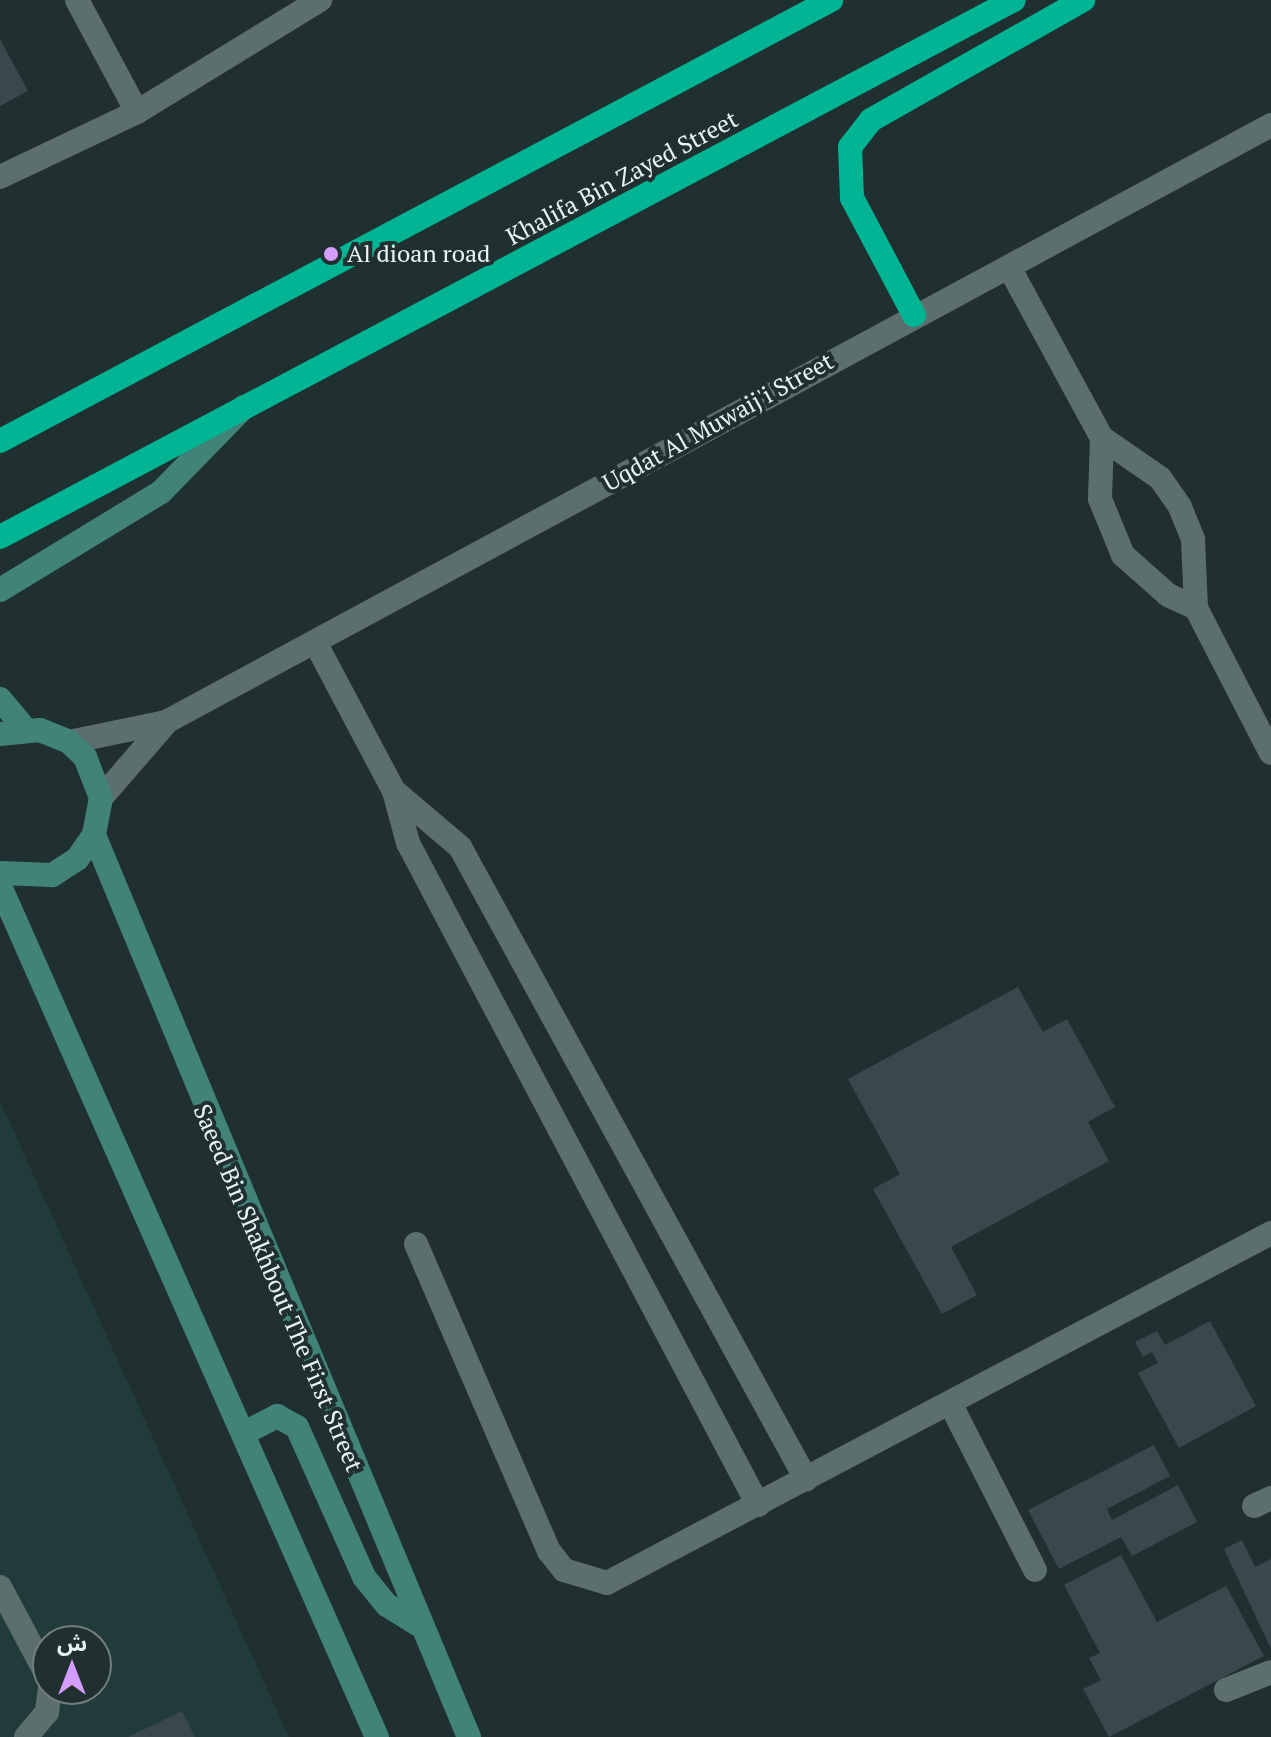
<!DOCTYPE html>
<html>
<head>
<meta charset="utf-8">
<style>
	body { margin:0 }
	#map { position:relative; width:1271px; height:1737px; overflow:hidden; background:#203030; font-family:"PT Serif","Noto Sans Arabic",serif }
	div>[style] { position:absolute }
	.built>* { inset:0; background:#213b3b }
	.building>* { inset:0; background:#39484d }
	.street>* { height:24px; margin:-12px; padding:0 12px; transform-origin:12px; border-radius:12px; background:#5c6e6e }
	.secondary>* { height:24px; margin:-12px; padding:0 12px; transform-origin:12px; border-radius:12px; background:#418379 }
	.highway>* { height:24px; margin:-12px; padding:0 12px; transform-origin:12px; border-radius:12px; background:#01b494 }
	.dots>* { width:22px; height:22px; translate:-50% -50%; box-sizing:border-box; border:4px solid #203030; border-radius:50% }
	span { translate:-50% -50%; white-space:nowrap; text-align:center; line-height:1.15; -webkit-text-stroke:8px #203030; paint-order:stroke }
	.street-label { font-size:24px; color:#e9f3f3 }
	.poi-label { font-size:24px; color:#e9f3f3 }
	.left { translate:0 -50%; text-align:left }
	.north { position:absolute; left:32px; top:1625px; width:80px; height:80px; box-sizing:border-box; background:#203030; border:2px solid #707e7e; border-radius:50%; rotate:0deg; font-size:22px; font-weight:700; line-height:32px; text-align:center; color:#e9f3f3 }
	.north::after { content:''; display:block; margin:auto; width:28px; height:36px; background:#d39cfd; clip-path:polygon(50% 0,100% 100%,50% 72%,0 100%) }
</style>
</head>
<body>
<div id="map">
	<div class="built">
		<i style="clip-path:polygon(evenodd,0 1101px,289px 1737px,0 1737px,0 1101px,48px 1641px,96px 1641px,96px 1689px,48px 1689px,48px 1641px)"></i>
	</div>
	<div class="building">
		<i style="clip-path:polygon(0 39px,28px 91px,0 106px)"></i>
		<i style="clip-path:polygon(1018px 987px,1043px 1032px,1067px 1019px,1115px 1107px,1088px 1122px,1109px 1161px,951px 1247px,977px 1295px,942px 1314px,873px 1189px,900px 1174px,848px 1079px)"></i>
		<i style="clip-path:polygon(1210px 1321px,1256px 1406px,1179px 1448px,1138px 1373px,1158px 1363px,1152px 1352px,1143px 1357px,1135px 1342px,1157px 1331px,1165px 1345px)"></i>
		<i style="clip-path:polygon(1154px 1445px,1170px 1476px,1107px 1509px,1112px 1520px,1178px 1485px,1197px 1522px,1132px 1556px,1121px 1537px,1059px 1569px,1028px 1510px)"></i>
		<i style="clip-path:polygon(1242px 1540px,1255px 1567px,1271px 1559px,1271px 1649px,1224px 1549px)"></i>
		<i style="clip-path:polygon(1121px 1555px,1157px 1622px,1226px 1586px,1264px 1656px,1109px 1737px,1083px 1689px,1101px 1680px,1089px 1658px,1100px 1653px,1064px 1585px)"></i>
		<i style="clip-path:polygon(182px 1711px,195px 1737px,128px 1737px)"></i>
	</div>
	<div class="street">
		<i style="left:77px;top:0;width:127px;rotate:61.8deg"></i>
		<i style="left:0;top:177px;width:152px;rotate:-25.4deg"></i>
		<i style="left:137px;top:112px;width:215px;rotate:-31.5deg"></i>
		<i style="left:1009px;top:267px;width:195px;rotate:61.5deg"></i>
		<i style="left:1102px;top:438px;width:70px;rotate:34.6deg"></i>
		<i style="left:1160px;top:478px;width:35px;rotate:55deg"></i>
		<i style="left:1180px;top:507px;width:35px;rotate:68deg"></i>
		<i style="left:1193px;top:539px;width:69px;rotate:87.5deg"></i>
		<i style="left:1196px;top:608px;width:163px;rotate:62.7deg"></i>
		<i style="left:1102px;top:438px;width:61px;rotate:91.9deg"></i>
		<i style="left:1100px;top:499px;width:61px;rotate:67.7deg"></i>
		<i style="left:1123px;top:555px;width:60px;rotate:41.6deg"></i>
		<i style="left:1168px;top:595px;width:31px;rotate:25deg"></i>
		<i style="left:315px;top:642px;width:169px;rotate:62.1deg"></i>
		<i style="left:394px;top:791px;width:54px;rotate:74.9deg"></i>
		<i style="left:408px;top:843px;width:749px;rotate:62.13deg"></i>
		<i style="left:69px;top:742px;width:99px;rotate:-11.7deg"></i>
		<i style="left:166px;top:722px;width:1256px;rotate:-28.38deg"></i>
		<i style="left:394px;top:791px;width:87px;rotate:40.3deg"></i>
		<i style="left:460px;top:847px;width:721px;rotate:61.3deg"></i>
		<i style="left:101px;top:798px;width:98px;rotate:-49.1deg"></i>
		<i style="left:416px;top:1244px;width:335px;rotate:66.6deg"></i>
		<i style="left:549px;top:1551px;width:24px;rotate:52deg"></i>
		<i style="left:564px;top:1570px;width:45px;rotate:16.8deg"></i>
		<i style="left:607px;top:1583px;width:751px;rotate:-27.79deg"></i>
		<i style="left:951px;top:1405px;width:185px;rotate:63deg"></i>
		<i style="left:1254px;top:1506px;width:19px;rotate:-25deg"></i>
		<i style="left:0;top:1587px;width:102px;rotate:61.9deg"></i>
		<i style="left:1226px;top:1690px;width:48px;rotate:-21.8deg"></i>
		<i style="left:26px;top:1737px;width:33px;rotate:-50deg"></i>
		<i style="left:47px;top:1712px;width:23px;rotate:-83deg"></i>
	</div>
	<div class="secondary">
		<i style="left:0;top:590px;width:188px;rotate:-31.3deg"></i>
		<i style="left:161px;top:492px;width:119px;rotate:-45.7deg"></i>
		<i style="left:0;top:699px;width:39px;rotate:50deg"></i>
		<i style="left:0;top:734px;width:40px;rotate:-5.7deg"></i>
		<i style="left:40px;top:730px;width:31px;rotate:22deg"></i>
		<i style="left:69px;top:742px;width:22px;rotate:43deg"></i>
		<i style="left:85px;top:757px;width:44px;rotate:68.7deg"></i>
		<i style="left:101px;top:798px;width:38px;rotate:101deg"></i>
		<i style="left:94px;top:835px;width:29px;rotate:125deg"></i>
		<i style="left:77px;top:859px;width:30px;rotate:147deg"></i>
		<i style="left:52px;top:875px;width:52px;rotate:-177.8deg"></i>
		<i style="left:94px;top:835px;width:977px;rotate:67.43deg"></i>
		<i style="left:0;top:886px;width:931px;rotate:66.11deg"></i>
		<i style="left:248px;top:1431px;width:33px;rotate:-27deg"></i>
		<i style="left:277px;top:1416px;width:23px;rotate:29deg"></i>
		<i style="left:297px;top:1427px;width:164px;rotate:65.9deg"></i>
		<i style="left:364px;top:1577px;width:36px;rotate:51deg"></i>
		<i style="left:387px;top:1605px;width:36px;rotate:32deg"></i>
	</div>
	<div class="highway">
		<i style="left:914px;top:315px;width:132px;rotate:-117.9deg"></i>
		<i style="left:852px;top:198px;width:51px;rotate:-92.2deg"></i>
		<i style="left:850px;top:147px;width:34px;rotate:-52deg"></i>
		<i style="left:871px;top:120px;width:244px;rotate:-29.5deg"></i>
		<i style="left:0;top:441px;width:941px;rotate:-27.95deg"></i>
		<i style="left:0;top:537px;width:1147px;rotate:-27.91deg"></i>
	</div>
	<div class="dots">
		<i style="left:331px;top:254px;background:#d39cfd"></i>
	</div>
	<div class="street-label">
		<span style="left:622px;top:178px;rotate:-28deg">Khalifa Bin Zayed Street</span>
		<span style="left:718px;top:422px;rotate:-29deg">Uqdat Al Muwaij'i Street</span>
		<span style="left:278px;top:1288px;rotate:67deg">Saeed Bin Shakhbout The First Street</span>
	</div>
	<div class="poi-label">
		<span class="left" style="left:347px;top:254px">Al dioan road</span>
	</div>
	<div class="north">ش</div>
</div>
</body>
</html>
